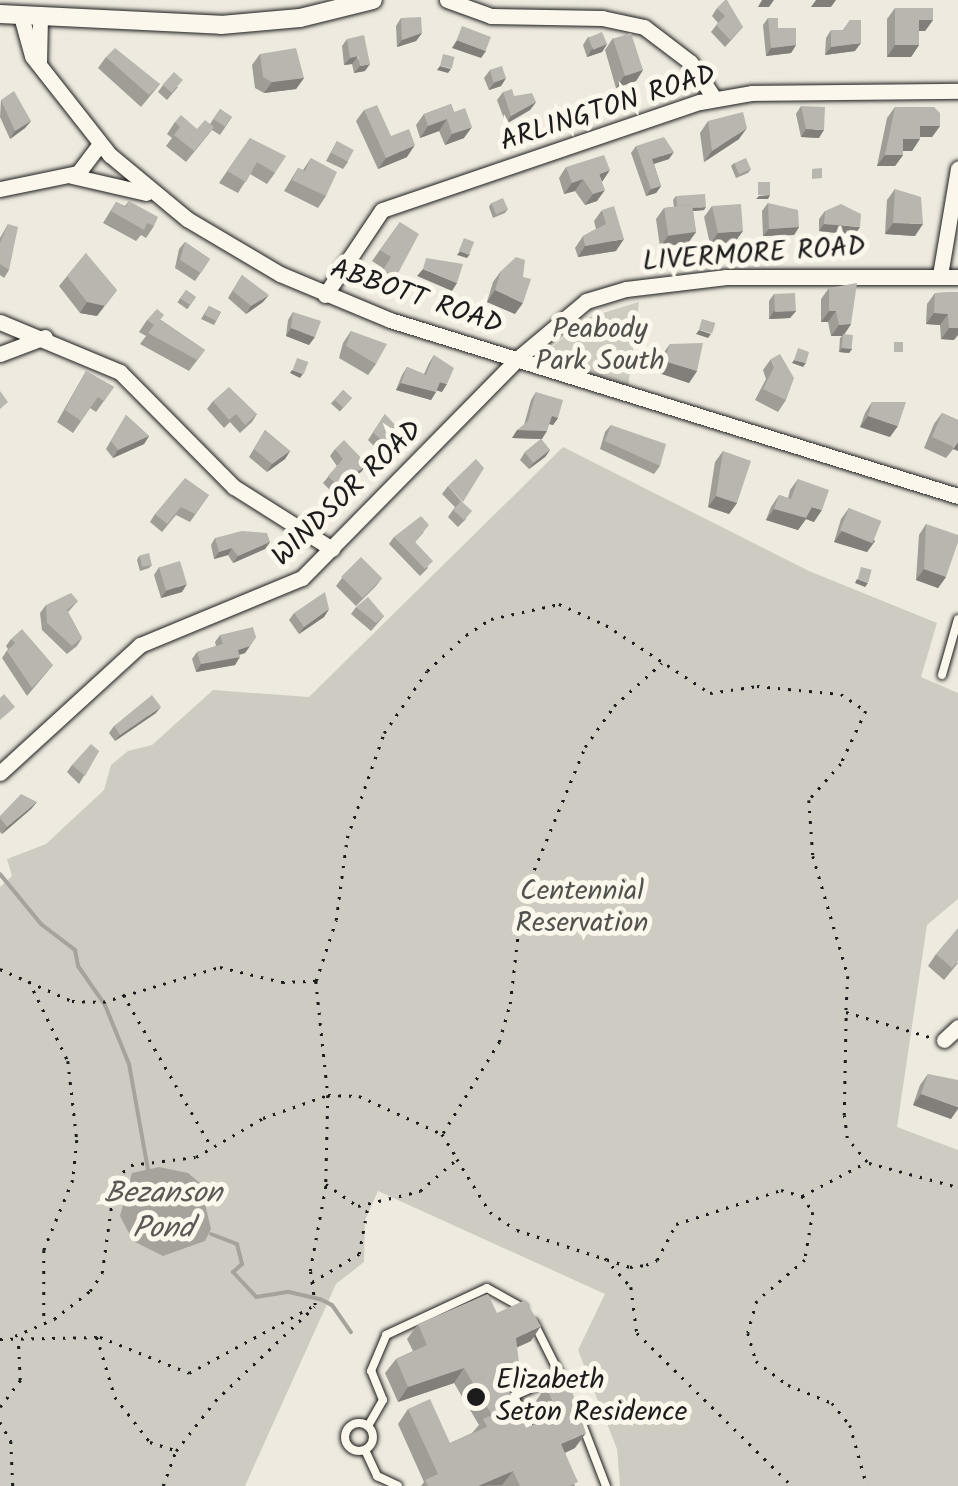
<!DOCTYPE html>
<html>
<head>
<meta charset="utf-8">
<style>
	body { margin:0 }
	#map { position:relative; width:958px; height:1486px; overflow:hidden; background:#eeeadf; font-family:Kalam,sans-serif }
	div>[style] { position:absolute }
	.green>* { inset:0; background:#ceccc2 }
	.water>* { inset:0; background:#a6a39d }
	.stream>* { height:4px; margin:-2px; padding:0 2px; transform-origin:2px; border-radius:2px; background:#a6a39d }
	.path>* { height:2.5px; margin-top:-1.25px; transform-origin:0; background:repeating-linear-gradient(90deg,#1c1c1c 0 2.5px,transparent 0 10.5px) }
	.roads { filter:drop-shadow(0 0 2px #1c1c1c) drop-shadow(0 0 2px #1c1c1c) }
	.service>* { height:8px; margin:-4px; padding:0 4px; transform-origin:4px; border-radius:4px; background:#fbf7ec }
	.service>.ring { margin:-4px; padding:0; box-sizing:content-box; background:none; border:8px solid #fbf7ec; border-radius:50% }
	.minor>* { height:15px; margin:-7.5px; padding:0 7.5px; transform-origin:7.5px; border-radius:7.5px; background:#fbf7ec }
	.tertiary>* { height:18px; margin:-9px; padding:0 9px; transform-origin:9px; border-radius:9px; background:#fbf7ec }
	.wall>* { inset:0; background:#9f9d96; transform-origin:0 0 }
	.shaded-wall>* { inset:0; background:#827f7a }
	.building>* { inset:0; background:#b9b6af; transform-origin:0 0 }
	.dots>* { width:28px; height:28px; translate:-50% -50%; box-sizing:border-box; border:5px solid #fbf7ec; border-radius:50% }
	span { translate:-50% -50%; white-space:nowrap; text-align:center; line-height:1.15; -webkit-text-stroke:10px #fbf7ec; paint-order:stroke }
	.street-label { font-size:28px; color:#1c1c1c }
	.park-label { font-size:28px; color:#51514e }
	.poi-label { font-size:28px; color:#1c1c1c }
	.left { translate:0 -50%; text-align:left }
	.water-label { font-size:30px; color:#5a5956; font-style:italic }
</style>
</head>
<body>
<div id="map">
	<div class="green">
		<i style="clip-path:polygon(639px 302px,628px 388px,548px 360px,550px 349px,590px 317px)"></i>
		<i style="clip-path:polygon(563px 447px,809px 571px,937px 623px,921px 677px,958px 693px,958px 899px,927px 925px,897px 1127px,958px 1150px,958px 1486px,620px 1486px,617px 1449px,578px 1350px,605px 1294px,378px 1191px,365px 1220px,364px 1262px,336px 1284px,245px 1486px,0 1486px,0 887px,12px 876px,7px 859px,46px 844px,104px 790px,111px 765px,128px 751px,152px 745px,213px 690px,309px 697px)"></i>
	</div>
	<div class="water">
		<i style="clip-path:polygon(159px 1167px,188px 1173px,200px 1183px,211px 1229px,205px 1241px,163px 1256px,133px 1241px,120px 1216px,132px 1173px)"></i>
	</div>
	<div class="stream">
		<i style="left:0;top:874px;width:65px;rotate:50.6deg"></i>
		<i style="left:41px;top:924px;width:43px;rotate:37.4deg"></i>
		<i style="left:75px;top:950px;width:16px;rotate:79deg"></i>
		<i style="left:78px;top:966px;width:47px;rotate:55.3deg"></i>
		<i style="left:105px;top:1005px;width:64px;rotate:67.9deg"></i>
		<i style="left:129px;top:1064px;width:108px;rotate:79.8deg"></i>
		<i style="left:211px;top:1234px;width:28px;rotate:21deg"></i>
		<i style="left:237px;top:1244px;width:21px;rotate:76deg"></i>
		<i style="left:242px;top:1264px;width:12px;rotate:138deg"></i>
		<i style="left:233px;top:1272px;width:34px;rotate:47deg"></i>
		<i style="left:256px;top:1297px;width:33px;rotate:-9deg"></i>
		<i style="left:289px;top:1292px;width:32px;rotate:13deg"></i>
		<i style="left:320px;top:1299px;width:13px;rotate:27deg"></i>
		<i style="left:332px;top:1305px;width:33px;rotate:55deg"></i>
	</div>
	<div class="path">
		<i style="left:0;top:969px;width:79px;rotate:24deg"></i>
		<i style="left:72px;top:1001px;width:31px;rotate:2deg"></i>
		<i style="left:103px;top:1002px;width:122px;rotate:-16.7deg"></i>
		<i style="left:220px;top:967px;width:64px;rotate:13.6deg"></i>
		<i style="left:282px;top:982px;width:34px;rotate:-2deg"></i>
		<i style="left:316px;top:981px;width:115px;rotate:84deg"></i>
		<i style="left:328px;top:1095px;width:31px;rotate:2deg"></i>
		<i style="left:359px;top:1096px;width:91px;rotate:24.6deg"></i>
		<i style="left:442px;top:1134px;width:28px;rotate:58deg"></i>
		<i style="left:29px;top:981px;width:89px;rotate:64deg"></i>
		<i style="left:68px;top:1061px;width:80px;rotate:83.5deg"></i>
		<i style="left:77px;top:1140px;width:40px;rotate:95.7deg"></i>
		<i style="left:73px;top:1180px;width:76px;rotate:112.5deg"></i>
		<i style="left:44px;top:1250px;width:72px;rotate:90deg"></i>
		<i style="left:316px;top:981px;width:64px;rotate:-71.8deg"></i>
		<i style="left:336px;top:920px;width:83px;rotate:-82.4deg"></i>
		<i style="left:347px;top:838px;width:111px;rotate:-70.6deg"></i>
		<i style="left:384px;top:733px;width:75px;rotate:-55.3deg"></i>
		<i style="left:427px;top:671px;width:53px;rotate:-42.7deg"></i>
		<i style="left:466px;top:635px;width:30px;rotate:-33deg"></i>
		<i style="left:491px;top:619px;width:70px;rotate:-12.4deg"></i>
		<i style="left:559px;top:604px;width:51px;rotate:24.1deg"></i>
		<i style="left:606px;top:625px;width:124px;rotate:33.2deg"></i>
		<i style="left:710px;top:693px;width:48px;rotate:-8.5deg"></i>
		<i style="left:757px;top:686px;width:84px;rotate:5.4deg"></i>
		<i style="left:841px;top:694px;width:30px;rotate:34deg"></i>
		<i style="left:866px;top:711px;width:59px;rotate:115.3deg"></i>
		<i style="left:841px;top:764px;width:48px;rotate:131.6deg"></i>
		<i style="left:809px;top:800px;width:56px;rotate:85.9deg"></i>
		<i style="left:813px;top:856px;width:125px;rotate:73.7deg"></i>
		<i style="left:848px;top:976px;width:36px;rotate:93deg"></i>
		<i style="left:123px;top:994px;width:176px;rotate:59.9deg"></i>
		<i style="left:443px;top:1133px;width:107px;rotate:-58.4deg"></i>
		<i style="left:499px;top:1042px;width:40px;rotate:-74deg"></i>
		<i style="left:510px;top:1004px;width:106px;rotate:-83.5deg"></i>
		<i style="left:522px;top:899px;width:165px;rotate:-67.5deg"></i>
		<i style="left:585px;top:747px;width:50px;rotate:-54.7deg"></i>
		<i style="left:614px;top:706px;width:64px;rotate:-41.9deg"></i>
		<i style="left:869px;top:1163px;width:92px;rotate:15.1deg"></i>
		<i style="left:802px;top:1196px;width:19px;rotate:55deg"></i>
		<i style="left:813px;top:1212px;width:49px;rotate:99.5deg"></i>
		<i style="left:805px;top:1260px;width:63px;rotate:139.5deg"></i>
		<i style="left:757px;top:1301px;width:33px;rotate:106deg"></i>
		<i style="left:748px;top:1333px;width:29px;rotate:74deg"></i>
		<i style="left:756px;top:1361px;width:40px;rotate:37deg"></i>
		<i style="left:788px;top:1385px;width:48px;rotate:22.2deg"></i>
		<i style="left:832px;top:1403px;width:28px;rotate:51deg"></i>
		<i style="left:850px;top:1425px;width:63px;rotate:74.4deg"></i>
		<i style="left:605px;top:1258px;width:39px;rotate:48deg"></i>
		<i style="left:631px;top:1287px;width:46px;rotate:82.6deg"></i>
		<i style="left:637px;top:1333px;width:218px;rotate:44.6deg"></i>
		<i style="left:312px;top:1282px;width:55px;rotate:-30.8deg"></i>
		<i style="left:359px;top:1254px;width:50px;rotate:-79.6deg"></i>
		<i style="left:15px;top:1336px;width:43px;rotate:-23.6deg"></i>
		<i style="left:54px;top:1319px;width:46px;rotate:-37.9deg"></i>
		<i style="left:90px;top:1291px;width:22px;rotate:-56deg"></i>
		<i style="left:102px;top:1273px;width:95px;rotate:-82.1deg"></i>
		<i style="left:115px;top:1179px;width:21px;rotate:-41deg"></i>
		<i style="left:131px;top:1165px;width:65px;rotate:-7deg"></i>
		<i style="left:196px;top:1157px;width:78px;rotate:-30.2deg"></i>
		<i style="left:263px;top:1118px;width:69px;rotate:-19.5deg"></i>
		<i style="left:328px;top:1095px;width:87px;rotate:91.3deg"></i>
		<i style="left:97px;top:1337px;width:63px;rotate:73.3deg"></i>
		<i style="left:115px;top:1397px;width:57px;rotate:52.1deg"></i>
		<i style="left:150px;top:1442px;width:26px;rotate:18deg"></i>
		<i style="left:0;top:1339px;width:100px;rotate:-1.1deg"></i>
		<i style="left:100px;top:1337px;width:96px;rotate:22deg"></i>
		<i style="left:189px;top:1373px;width:143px;rotate:-28.4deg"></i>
		<i style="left:315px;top:1305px;width:34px;rotate:-98deg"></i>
		<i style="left:310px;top:1271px;width:88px;rotate:-79.6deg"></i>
		<i style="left:326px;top:1184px;width:39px;rotate:35deg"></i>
		<i style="left:358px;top:1206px;width:64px;rotate:-13.6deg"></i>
		<i style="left:420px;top:1191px;width:49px;rotate:-40.9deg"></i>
		<i style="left:457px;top:1159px;width:62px;rotate:58.1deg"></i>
		<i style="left:490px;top:1212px;width:32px;rotate:34deg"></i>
		<i style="left:517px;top:1230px;width:119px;rotate:18.1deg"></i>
		<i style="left:630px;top:1267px;width:16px;rotate:-7deg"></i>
		<i style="left:646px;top:1265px;width:12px;rotate:-24deg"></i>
		<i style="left:657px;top:1260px;width:41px;rotate:-62.2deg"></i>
		<i style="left:676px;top:1224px;width:110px;rotate:-17.9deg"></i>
		<i style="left:781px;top:1190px;width:22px;rotate:16deg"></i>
		<i style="left:802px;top:1196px;width:73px;rotate:-27.6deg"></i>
		<i style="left:867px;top:1162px;width:31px;rotate:-130deg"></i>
		<i style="left:847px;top:1138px;width:23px;rotate:-97deg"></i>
		<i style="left:844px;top:1115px;width:103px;rotate:-88.9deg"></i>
		<i style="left:846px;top:1012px;width:91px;rotate:16.6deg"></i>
		<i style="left:0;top:1407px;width:34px;rotate:-53deg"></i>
		<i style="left:20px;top:1380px;width:41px;rotate:-92.8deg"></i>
		<i style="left:0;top:1422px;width:22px;rotate:60deg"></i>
		<i style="left:11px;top:1441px;width:45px;rotate:87.5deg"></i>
		<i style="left:163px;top:1486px;width:37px;rotate:-70deg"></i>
		<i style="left:176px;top:1451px;width:63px;rotate:-52deg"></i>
		<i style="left:215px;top:1401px;width:137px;rotate:-43.5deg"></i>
	</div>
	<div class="roads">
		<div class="service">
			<i style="left:942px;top:675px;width:58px;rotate:-74.1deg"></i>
			<i style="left:534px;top:1323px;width:72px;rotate:63.4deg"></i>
			<i style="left:576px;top:1408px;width:84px;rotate:69deg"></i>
			<i class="ring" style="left:345px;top:1423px;width:20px;height:20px"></i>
			<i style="left:528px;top:1425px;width:32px;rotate:-116deg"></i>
			<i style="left:514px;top:1396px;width:51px;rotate:-24.5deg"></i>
			<i style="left:368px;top:1426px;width:30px;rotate:-60deg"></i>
			<i style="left:383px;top:1400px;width:31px;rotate:-112deg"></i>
			<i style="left:371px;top:1371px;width:39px;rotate:-67deg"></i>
			<i style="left:386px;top:1335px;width:111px;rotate:-25deg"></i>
			<i style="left:487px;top:1288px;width:41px;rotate:29.1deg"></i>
			<i style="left:365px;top:1450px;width:29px;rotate:65deg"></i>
			<i style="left:377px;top:1476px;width:23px;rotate:25deg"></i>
		</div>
		<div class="minor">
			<i style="left:447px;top:0;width:47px;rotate:20deg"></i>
			<i style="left:491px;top:16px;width:111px;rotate:1deg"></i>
			<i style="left:602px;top:18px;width:43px;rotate:12.1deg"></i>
			<i style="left:644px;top:27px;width:58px;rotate:37.3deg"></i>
			<i style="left:690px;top:62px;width:43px;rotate:56.3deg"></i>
			<i style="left:21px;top:16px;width:41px;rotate:74.6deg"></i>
			<i style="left:32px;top:56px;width:126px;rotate:51.8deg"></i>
			<i style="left:110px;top:155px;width:100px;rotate:39.7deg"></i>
			<i style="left:187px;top:219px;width:108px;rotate:30.6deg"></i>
			<i style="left:280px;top:274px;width:119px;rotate:22.7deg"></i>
			<i style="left:390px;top:320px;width:595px;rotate:17.22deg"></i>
			<i style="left:39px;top:64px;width:46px;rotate:-88.8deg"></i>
			<i style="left:72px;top:176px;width:76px;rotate:12.9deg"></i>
			<i style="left:0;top:189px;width:80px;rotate:-11.6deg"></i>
			<i style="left:78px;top:173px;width:36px;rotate:-53deg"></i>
			<i style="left:940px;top:275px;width:108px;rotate:-80.4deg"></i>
			<i style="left:325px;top:295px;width:102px;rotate:-56.2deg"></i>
			<i style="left:382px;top:210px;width:336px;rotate:-18.8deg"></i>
			<i style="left:700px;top:102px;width:53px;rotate:-9.8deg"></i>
			<i style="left:752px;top:93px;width:206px;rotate:-0.6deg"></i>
			<i style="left:0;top:322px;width:130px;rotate:22.6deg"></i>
			<i style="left:120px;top:372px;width:162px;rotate:45.3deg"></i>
			<i style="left:234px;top:487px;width:116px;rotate:32.3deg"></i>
			<i style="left:0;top:354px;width:48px;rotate:-20.7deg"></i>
			<i style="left:0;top:773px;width:190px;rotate:-42.4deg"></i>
			<i style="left:140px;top:645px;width:175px;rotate:-22.5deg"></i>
			<i style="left:302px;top:578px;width:307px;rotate:-45.5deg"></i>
			<i style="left:517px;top:359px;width:90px;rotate:-40deg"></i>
			<i style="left:586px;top:301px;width:42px;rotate:-16.7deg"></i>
			<i style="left:626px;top:289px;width:101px;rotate:-6.8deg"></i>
			<i style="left:726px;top:277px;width:232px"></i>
			<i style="left:944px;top:1040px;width:19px;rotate:-43deg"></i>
		</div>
		<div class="tertiary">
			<i style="left:0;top:14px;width:221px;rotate:2.8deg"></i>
			<i style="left:221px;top:25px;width:79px;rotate:-5.1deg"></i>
			<i style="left:300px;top:18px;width:75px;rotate:-13.9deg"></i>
		</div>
	</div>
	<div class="wall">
		<i style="clip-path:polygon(717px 8px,743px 27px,725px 47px,711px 32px,718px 23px,712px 16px)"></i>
		<i style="clip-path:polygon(895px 8px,933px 20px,925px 31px,919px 31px,919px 45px,911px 57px,887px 57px,887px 19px)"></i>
		<i style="clip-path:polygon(401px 18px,422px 33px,416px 41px,397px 47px,396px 26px)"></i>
		<i style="clip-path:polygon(768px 18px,796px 45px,791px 53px,766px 56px,763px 25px)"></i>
		<i style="clip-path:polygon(850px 20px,855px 51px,825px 55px,826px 38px,831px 30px,843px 30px)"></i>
		<i style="clip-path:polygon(588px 37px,607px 44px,602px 52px,587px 57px,583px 45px)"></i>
		<i style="clip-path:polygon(613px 38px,643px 70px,636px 81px,616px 88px,605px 50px)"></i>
		<i style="clip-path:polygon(347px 39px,365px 71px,354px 73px,352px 64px,344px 65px,342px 46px)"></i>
		<i style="clip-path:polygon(260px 54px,304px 78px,296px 89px,264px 93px,255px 88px,252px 65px)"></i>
		<i style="clip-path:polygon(106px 57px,160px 84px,141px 107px,98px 68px)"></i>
		<i style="clip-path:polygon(490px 70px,506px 78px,501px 86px,489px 90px,484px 78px)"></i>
		<i style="clip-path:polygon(163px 85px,178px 87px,167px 100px,158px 92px)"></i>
		<i style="clip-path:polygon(503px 92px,514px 96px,536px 102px,530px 110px,506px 124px,497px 100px)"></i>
		<i style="clip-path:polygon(1px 100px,31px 121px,25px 128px,10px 139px,0 117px)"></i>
		<i style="clip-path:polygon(451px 104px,464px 138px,445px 145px,439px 131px,420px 138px,416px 125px,424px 114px)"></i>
		<i style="clip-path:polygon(801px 106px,819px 138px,801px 137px,796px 114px)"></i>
		<i style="clip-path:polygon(895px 107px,940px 126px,932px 137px,920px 137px,912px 151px,903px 151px,903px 155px,895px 166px,877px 166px,887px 118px)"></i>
		<i style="clip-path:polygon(220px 109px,232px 117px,220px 135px,212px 130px,186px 162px,166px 146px,172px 138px,167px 134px,175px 122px,197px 129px,210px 124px)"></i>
		<i style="clip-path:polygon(364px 110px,391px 136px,407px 157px,378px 169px,356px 121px)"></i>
		<i style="clip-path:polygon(708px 121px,739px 139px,704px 162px,700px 133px)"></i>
		<i style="clip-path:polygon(250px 138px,275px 173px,267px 184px,250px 174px,238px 193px,219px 183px)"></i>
		<i style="clip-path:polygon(337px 141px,348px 162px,343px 169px,326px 161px)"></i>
		<i style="clip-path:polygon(636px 146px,669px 159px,654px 164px,661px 186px,656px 193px,646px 196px,631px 153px)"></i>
		<i style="clip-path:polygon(311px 158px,326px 196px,318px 208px,284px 191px,298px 168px,303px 170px)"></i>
		<i style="clip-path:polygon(734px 163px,751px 169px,748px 173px,736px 178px,731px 166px)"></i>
		<i style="clip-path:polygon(566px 167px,602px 182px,597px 201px,585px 205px,575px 191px,564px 194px,559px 178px)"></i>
		<i style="clip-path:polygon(895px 189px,915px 236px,885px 234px,887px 200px)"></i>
		<i style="clip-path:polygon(676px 196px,704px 210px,693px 211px,696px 232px,688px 243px,660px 247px,656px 219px,664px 208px,674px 207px,673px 200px)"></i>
		<i style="clip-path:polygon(129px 201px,154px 226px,146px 238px,141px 235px,136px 241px,103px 223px,116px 202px,125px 206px)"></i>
		<i style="clip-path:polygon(491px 203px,508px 209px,505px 213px,493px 218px,489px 207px)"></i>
		<i style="clip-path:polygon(768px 203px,799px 227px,794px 235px,763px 236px,762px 211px)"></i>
		<i style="clip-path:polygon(712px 206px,735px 242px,710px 244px,704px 217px)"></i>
		<i style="clip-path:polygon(602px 210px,616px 251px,578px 257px,575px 248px,583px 236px,596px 229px,594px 221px)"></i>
		<i style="clip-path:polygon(825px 211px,855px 235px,819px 231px,819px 219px)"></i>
		<i style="clip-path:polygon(400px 222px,396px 277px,388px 288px,376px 281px,383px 268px,372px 261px)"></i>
		<i style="clip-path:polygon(8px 224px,9px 270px,4px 278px,0 275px,0 238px)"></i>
		<i style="clip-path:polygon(185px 242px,210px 259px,195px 281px,175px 268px,179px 249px)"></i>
		<i style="clip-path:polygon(86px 253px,97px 316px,80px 313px,59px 286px)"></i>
		<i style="clip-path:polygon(501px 271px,515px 314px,487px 302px,493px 282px)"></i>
		<i style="clip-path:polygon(242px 275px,263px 302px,246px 314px,228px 298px)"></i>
		<i style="clip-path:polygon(829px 288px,851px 324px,844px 335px,852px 349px,849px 353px,839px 352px,840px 338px,842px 336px,831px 336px,828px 322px,821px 322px,821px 299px)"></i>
		<i style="left:186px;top:290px;width:12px;height:15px;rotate:35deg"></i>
		<i style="clip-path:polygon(958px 292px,954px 340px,941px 339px,940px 325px,926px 324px,927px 304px,935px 293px)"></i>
		<i style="clip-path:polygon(774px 294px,796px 311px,790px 318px,769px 319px,769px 301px)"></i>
		<i style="clip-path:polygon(209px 306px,221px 312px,214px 325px,201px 319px)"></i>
		<i style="clip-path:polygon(293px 312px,309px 345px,286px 336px,288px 320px)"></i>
		<i style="clip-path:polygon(147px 320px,161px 320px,205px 350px,189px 371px,140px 344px,146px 336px,139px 332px)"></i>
		<i style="clip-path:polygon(351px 331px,376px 364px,368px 375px,339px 358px,343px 343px)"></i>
		<i style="clip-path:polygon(670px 344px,697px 371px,689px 383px,656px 372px,662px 355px)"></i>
		<i style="clip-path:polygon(434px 355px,442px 392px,437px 390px,431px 400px,396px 390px,402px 375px,407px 367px,424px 374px,429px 363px)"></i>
		<i style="clip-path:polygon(771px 359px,786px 400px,778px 412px,755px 400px,766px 379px,763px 370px)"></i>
		<i style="clip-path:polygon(86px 371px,114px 387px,96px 412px,90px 408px,73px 433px,57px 422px)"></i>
		<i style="left:343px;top:390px;width:12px;height:18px;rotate:42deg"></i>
		<i style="clip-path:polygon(536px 392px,558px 418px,553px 425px,549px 424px,541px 439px,550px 450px,545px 457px,529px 469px,520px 460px,525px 452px,541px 439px,512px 438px,524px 425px,531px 400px)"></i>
		<i style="clip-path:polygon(213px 401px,257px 414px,252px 422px,240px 433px,230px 422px,224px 428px,207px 409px)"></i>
		<i style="clip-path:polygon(872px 402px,890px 437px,860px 427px,865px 413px)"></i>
		<i style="clip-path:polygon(942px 413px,958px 420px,953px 449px,946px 458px,924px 448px,934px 424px)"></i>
		<i style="clip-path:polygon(385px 414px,394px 437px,379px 451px,368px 440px)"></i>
		<i style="clip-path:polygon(126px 415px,149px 436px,144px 444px,113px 458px,106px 449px)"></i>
		<i style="clip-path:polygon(611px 425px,660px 466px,654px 474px,600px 449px,605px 432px)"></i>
		<i style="clip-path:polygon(265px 430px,290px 451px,285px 459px,267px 472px,249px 457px)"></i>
		<i style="clip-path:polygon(335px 449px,362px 471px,334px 494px,323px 483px,337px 466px,330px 456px)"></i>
		<i style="clip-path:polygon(723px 451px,737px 503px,729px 514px,708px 507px,715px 462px)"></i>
		<i style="clip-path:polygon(798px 479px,814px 522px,806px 519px,798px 530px,766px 520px,771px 507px,779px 495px,788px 498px,790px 490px)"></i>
		<i style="clip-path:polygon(448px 486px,462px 502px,466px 519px,458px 527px,448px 517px,455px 507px,442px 494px)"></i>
		<i style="clip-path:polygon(209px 495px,190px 522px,176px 515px,162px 532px,150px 522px,155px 514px)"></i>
		<i style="clip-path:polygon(849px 508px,875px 541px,867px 552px,834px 542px,841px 519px)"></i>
		<i style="clip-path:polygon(926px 524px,946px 577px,938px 588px,916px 580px,919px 535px)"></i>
		<i style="clip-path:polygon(424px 532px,415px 542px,428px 568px,420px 576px,389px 544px,394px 537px)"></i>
		<i style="clip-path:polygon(215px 538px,270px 542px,265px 549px,233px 563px,228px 555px,214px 559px,211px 545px)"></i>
		<i style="clip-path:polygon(139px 556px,152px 565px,149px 568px,140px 571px,137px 560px)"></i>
		<i style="clip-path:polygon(159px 567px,182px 592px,161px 598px,154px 575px)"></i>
		<i style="clip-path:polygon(342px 578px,382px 578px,376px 586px,356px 606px,336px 586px)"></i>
		<i style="clip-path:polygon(78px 601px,68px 612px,82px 638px,77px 646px,67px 654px,42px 630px,40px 613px,46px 605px)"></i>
		<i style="clip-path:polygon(356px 607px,384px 616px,371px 631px,351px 614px)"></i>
		<i style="clip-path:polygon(329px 609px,324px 617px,299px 634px,289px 620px,294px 613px)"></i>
		<i style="clip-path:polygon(220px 635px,256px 637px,245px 653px,239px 655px,235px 665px,196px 672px,192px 659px,197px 652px,216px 646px,215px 642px)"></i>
		<i style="clip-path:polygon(11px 639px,53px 665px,27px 696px,2px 658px,8px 649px,6px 646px)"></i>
		<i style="clip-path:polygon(156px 713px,115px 741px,109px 733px,114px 726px)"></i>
		<i style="clip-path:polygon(99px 751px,79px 784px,67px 772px,72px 765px)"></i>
		<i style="clip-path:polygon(37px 802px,31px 809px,2px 834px,0 832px,0 816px)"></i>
		<i style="clip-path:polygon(936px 954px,958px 963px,944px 980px,928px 966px)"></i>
		<i style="clip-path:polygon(928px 1074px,951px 1119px,913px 1105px,920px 1085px)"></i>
		<i style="clip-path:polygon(497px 1313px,531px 1341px,517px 1347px,509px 1378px,503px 1380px,526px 1428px,544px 1420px,536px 1401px,546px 1386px,575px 1448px,565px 1453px,575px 1486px,421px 1486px,424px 1482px,398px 1424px,408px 1409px,450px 1443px,472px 1433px,479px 1425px,454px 1383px,398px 1402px,385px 1373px,396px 1359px,413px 1351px,407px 1339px,418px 1324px)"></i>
	</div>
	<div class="shaded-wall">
		<i style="clip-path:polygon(762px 0,774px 0,769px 7px,758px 7px)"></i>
		<i style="clip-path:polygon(816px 0,836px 0,831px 7px,811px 7px)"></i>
		<i style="clip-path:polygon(919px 20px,933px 20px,925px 31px,911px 31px)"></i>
		<i style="clip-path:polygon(422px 33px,416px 41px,397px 47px,402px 40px)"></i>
		<i style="clip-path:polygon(457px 40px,486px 51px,481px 58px,452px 48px)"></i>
		<i style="clip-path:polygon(861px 43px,855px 51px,825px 55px,831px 47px)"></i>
		<i style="clip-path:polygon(607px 44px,602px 52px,587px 57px,592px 49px)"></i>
		<i style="clip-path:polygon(796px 45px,791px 53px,766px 56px,771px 48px)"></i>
		<i style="clip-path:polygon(895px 45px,919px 45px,911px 57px,887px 57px)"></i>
		<i style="clip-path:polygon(358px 56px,352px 64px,344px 65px,350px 58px)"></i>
		<i style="clip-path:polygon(370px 64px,365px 71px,354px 73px,360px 66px)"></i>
		<i style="clip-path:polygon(440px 66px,451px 69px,448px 73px,437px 70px)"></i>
		<i style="clip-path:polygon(643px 70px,636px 81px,616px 88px,624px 76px)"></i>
		<i style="clip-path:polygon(304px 78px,296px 89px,264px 93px,272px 82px)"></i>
		<i style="clip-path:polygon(506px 78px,501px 86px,489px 90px,494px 83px)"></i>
		<i style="clip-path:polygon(536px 102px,530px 110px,506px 124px,511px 116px)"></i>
		<i style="clip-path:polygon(447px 119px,439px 131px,420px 138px,428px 126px)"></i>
		<i style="clip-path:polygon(31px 121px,25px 128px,10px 139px,15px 131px)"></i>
		<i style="clip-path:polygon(920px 126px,940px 126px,932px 137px,912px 137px)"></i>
		<i style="clip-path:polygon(472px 127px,464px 138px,445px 145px,452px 134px)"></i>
		<i style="clip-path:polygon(747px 128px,739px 139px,704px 162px,712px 151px)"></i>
		<i style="clip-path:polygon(806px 129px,824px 130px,819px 138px,801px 137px)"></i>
		<i style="clip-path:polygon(903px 139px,920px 139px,912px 151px,895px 151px)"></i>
		<i style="clip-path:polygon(415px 145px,407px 157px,378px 169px,386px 158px)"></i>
		<i style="clip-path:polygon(674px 152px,669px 159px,647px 166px,652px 159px)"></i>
		<i style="clip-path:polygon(885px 155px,903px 155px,895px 166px,877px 166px)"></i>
		<i style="clip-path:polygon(610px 170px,602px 182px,599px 174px)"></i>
		<i style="clip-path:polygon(583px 179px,575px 191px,564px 194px,572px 183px)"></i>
		<i style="clip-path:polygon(661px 186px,656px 193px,646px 196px,651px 189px)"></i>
		<i style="clip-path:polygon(605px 190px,597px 201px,585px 205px,593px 194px)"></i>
		<i style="clip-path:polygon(770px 195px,768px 199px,756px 199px,759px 196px)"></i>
		<i style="clip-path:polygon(706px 207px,704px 210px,675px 213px,677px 209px)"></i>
		<i style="clip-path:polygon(893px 223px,923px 224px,915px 236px,885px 234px)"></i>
		<i style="clip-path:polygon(824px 224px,860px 227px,855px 235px,819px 231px)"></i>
		<i style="clip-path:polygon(799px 227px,794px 235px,763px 236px,769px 229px)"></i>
		<i style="clip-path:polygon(743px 231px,735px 242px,710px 244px,718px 233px)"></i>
		<i style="clip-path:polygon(696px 232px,688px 243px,660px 247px,668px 236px)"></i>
		<i style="clip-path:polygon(624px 239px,616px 251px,578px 257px,585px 246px)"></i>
		<i style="clip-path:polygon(460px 251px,470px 254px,467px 258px,457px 255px)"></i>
		<i style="clip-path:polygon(423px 269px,457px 283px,452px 291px,417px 276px)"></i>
		<i style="clip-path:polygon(117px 290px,97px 316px,80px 313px,87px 302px)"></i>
		<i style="clip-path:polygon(495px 290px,523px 303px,515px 314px,487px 302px)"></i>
		<i style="clip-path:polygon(269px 295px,263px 302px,246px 314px,251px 306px)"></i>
		<i style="clip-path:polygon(774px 311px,796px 311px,790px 318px,769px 319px)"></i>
		<i style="clip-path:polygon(829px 311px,836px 311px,828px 322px,821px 322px)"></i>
		<i style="clip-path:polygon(934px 313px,948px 314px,940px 325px,926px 324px)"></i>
		<i style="clip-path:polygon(851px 324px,843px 336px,831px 336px,839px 325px)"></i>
		<i style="clip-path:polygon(291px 328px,315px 337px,309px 345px,286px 336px)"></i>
		<i style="clip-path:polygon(949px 328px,958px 328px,958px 335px,954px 340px,941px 339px)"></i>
		<i style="clip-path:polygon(699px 330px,711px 334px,708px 338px,696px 334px)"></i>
		<i style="clip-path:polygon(842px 348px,852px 349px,849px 353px,839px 352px)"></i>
		<i style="clip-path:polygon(794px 360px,806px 363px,803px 367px,792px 363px)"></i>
		<i style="clip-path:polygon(664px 361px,697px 371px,689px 383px,656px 372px)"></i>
		<i style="clip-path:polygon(292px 370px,303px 374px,300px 378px,290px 373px)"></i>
		<i style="clip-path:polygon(440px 382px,447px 384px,442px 392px,435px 390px)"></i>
		<i style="clip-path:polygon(401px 383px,436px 392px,431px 400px,396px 390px)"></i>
		<i style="clip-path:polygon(552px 416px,558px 418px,553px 425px,546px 423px)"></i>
		<i style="clip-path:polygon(868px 416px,898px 426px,890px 437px,860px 427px)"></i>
		<i style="clip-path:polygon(517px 430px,547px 431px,542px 439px,512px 438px)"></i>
		<i style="clip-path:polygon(149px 436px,144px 444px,113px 458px,118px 450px)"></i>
		<i style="clip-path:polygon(958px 442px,958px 451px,953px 449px,946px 458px)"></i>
		<i style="clip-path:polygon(550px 450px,545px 457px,529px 469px,534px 462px)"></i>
		<i style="clip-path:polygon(290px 451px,285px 459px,267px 472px,272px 464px)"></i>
		<i style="clip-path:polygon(367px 464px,362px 471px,334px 494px,339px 487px)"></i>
		<i style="clip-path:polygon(716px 496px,737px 503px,729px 514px,708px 507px)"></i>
		<i style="clip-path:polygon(812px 507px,822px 510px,814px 522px,806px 519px,798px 530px,766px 520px,774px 509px)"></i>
		<i style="clip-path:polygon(842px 531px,875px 541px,867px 552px,834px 542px)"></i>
		<i style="clip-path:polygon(270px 542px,265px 549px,233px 563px,238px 556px)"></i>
		<i style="clip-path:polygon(232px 548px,228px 555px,214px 559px,219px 552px)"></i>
		<i style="clip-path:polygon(924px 569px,946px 577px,938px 588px,916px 580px)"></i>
		<i style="clip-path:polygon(857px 579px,868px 583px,865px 587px,855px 583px)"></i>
		<i style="clip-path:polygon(187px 584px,182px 592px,161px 598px,166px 591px)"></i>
		<i style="clip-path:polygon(329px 609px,324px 617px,299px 634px,304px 627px)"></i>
		<i style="clip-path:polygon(250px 646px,245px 653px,232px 657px,238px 650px)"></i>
		<i style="clip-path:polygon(240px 657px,235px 665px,196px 672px,201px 664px)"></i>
		<i style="clip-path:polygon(161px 707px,156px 713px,115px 741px,120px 735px)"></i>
		<i style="clip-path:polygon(37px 802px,31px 809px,2px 834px,7px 827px)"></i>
		<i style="clip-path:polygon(921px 1094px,958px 1107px,958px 1109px,951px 1119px,913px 1105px)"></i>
		<i style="clip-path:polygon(541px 1326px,531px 1341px,505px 1353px,516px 1338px)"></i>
		<i style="clip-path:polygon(519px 1363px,509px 1378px,489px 1386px,500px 1372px)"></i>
		<i style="clip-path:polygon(464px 1368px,454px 1383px,398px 1402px,408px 1387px)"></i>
		<i style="clip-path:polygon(586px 1433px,575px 1448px,551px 1459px,561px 1444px)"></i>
		<i style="clip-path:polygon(513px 1471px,502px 1485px,478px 1486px)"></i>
	</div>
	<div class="building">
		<i style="clip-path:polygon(725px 0,727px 0,743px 27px,730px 40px,716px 25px,725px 16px,717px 8px)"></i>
		<i style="clip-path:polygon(895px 8px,933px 8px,933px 20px,919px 20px,919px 45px,895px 45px)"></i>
		<i style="clip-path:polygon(421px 17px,422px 33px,402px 40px,401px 18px)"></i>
		<i style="clip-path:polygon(768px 18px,778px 18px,778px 28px,796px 28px,796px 45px,771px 48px)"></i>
		<i style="clip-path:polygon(850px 20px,861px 20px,861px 43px,831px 47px,831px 30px,844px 30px)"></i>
		<i style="left:462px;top:26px;width:31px;height:15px;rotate:21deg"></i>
		<i style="left:602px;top:32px;width:13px;height:15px;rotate:67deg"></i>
		<i style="left:631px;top:33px;width:39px;height:19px;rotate:72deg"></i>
		<i style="clip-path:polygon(364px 35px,370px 64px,360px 66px,358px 56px,350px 58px,347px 39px)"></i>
		<i style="clip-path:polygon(115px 48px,160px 84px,149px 95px,106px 57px)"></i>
		<i style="clip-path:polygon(296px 48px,304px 78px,272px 82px,263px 77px,260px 54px)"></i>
		<i style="left:443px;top:54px;width:12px;height:12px;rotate:14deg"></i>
		<i style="left:502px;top:66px;width:13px;height:13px;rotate:72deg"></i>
		<i style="left:174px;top:72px;width:12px;height:17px;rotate:42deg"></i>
		<i style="clip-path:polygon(512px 89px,514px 96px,532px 93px,536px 102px,511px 116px,503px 92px)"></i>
		<i style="clip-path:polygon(14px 91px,31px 121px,15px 131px,1px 100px)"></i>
		<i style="clip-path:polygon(451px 104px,454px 112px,465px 108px,472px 127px,452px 134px,447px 119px,428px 126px,424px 114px)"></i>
		<i style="clip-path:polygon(377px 105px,391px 136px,409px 129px,415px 145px,386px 158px,364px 110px)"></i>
		<i style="clip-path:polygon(801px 106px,825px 107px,824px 130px,806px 129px)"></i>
		<i style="clip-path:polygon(895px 107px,934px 107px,940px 113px,940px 126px,920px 126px,920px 139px,903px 139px,903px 155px,885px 155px)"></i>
		<i style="left:220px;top:109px;width:14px;height:12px;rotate:34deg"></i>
		<i style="clip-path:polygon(743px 112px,747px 128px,712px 151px,708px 121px)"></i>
		<i style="clip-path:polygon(181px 115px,197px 129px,205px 120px,214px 127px,194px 151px,174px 135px,180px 127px,175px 122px)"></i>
		<i style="clip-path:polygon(664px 137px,674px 152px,652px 159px,661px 186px,651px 189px,636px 146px)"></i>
		<i style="clip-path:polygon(250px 138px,286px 156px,275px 173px,257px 162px,246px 182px,227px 171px)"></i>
		<i style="left:337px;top:141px;width:19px;height:13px;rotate:28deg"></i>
		<i style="clip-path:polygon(604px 155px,610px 170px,599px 174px,605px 190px,593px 194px,583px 179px,572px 183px,566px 167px)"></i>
		<i style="clip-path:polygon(311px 158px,337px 172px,326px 196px,292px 180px,298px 168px,305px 171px)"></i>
		<i style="left:746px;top:158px;width:12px;height:13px;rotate:66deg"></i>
		<i style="clip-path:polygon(822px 168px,822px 178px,812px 179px,812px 169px)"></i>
		<i style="left:770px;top:182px;width:13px;height:12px;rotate:90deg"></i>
		<i style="clip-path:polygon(895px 189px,921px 197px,923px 224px,893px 223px)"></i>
		<i style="clip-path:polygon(705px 194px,706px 207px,692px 208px,692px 204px,677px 206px,676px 196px)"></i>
		<i style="left:503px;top:198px;width:12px;height:13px;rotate:66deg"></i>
		<i style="clip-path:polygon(129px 201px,158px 217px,154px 226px,147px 223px,144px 230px,111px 211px,116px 202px,126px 207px)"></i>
		<i style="clip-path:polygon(768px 203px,798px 210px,799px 227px,769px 229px)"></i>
		<i style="left:692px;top:204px;width:28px;height:28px;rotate:82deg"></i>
		<i style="clip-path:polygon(741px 204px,743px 231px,718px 233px,712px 206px)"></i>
		<i style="clip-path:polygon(841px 204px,861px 214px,860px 227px,824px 224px,825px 211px)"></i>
		<i style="clip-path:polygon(614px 206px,624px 239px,585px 246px,583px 236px,606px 224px,602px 210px)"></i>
		<i style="clip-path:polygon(400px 222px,419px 234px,396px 277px,383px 270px,391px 257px,380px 250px)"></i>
		<i style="clip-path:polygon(8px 224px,18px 227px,9px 270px,0 264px,0 243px)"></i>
		<i style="left:464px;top:238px;width:11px;height:14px;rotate:22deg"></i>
		<i style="clip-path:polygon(185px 242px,210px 259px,201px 273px,180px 260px)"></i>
		<i style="clip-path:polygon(86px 253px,117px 290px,105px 306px,87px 302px,67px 276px)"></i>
		<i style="clip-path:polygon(516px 257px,525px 260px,523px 277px,531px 279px,523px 303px,495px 290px,501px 271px)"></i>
		<i style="clip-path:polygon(426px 258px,463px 264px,457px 283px,423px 269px)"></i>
		<i style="clip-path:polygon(242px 275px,269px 295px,251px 306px,233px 291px)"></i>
		<i style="clip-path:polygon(857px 283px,851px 324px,839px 325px,836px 311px,829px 311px,829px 288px)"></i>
		<i style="left:186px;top:290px;width:12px;height:10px;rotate:35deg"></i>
		<i style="clip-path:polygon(958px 292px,958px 328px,949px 328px,948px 314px,934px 313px,935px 293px)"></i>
		<i style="left:795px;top:293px;width:18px;height:21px;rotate:87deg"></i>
		<i style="left:209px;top:306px;width:13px;height:10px;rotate:27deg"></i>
		<i style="clip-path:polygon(157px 309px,164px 315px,160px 320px,205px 350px,197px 360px,148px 333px,154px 325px,147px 320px)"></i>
		<i style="clip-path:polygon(293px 312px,321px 321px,315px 337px,291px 328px)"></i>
		<i style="left:702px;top:319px;width:14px;height:11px;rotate:17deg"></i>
		<i style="clip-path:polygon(351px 331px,387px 344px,376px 364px,346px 346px)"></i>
		<i style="left:843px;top:334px;width:10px;height:14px;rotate:6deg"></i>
		<i style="left:894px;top:342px;width:9px;height:10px"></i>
		<i style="clip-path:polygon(703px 343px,697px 371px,664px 361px,670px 344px)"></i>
		<i style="clip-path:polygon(798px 348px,809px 352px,806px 363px,794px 360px)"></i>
		<i style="clip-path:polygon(780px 354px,794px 378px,786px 400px,763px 389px,774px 367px,771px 359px)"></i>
		<i style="clip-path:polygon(434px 355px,454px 368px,447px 384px,440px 382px,436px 392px,401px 383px,407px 367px,426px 375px)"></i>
		<i style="left:297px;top:358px;width:12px;height:13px;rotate:20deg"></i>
		<i style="clip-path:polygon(86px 371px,114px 387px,104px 401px,98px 397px,81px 421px,65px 410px)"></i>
		<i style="clip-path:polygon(229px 387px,257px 414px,245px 425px,236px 414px,229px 420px,213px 401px)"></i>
		<i style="left:343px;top:390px;width:12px;height:13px;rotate:42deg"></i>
		<i style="clip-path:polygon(0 391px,8px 402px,0 409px)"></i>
		<i style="clip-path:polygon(536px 392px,563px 400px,558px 418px,552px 416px,547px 431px,517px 430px,528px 421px)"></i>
		<i style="clip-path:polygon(872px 402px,906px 402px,898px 426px,868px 416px)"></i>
		<i style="clip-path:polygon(942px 413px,958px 420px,958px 442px,954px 447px,932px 437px)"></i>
		<i style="clip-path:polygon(385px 414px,399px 429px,384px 443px,373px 432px)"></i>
		<i style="clip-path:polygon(126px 415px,149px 436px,118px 450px,111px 441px)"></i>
		<i style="clip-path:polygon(611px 425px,666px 444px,660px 466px,605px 441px)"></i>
		<i style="clip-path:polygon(265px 430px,290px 451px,272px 464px,254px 449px)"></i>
		<i style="left:541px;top:439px;width:14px;height:21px;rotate:51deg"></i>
		<i style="clip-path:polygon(344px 440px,367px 464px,339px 487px,328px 476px,343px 459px,335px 449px)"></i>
		<i style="clip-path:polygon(723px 451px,751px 461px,737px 503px,716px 496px)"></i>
		<i style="clip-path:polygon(476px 459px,484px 468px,463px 502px,448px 486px)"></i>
		<i style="clip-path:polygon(185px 478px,209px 495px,195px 514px,181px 507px,167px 524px,155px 514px)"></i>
		<i style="clip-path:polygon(798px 479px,829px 490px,822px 510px,812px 507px,806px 518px,774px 509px,779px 495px,791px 499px)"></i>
		<i style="left:461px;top:501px;width:15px;height:12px;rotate:42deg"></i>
		<i style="left:849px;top:508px;width:35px;height:24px;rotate:22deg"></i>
		<i style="clip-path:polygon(421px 516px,429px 525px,415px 542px,433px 561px,425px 569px,394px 537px)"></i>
		<i style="clip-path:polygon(926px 524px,958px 535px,958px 542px,946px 577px,924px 569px)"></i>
		<i style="clip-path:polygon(242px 531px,267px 533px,270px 542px,238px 556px,232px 548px,219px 552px,215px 538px)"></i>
		<i style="left:149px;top:553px;width:12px;height:10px;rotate:76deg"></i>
		<i style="left:361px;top:557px;width:30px;height:28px;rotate:45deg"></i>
		<i style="left:180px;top:561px;width:24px;height:22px;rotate:73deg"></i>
		<i style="left:861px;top:567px;width:11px;height:13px;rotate:15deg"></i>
		<i style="clip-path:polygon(325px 592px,329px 609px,304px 627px,294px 613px)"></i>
		<i style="clip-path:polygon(71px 593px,78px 601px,67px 610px,82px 638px,72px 646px,47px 623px,46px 605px)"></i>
		<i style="clip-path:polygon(368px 597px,384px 616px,376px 623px,356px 607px)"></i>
		<i style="clip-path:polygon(253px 627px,256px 637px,250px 646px,238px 650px,240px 657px,201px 664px,197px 652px,223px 644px,220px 635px)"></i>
		<i style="clip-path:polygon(22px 629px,53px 665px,32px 688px,7px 651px,15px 643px,11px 639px)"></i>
		<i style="clip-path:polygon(4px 694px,15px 707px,0 720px,0 698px)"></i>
		<i style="clip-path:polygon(152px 695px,161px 707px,120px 735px,114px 726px)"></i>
		<i style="clip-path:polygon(91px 744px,99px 751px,85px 776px,72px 765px)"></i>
		<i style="clip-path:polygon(21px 794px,37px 802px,7px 827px,0 818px,0 816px)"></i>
		<i style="clip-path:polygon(958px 928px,958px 961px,952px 968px,936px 954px)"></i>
		<i style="clip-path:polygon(928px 1074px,958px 1080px,958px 1107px,921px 1094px)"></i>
		<i style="clip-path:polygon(488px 1294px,497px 1313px,525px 1300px,541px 1326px,516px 1338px,519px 1363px,500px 1372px,526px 1428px,559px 1414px,546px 1386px,567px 1377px,586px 1433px,561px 1444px,578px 1482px,569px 1486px,520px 1486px,513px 1471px,478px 1486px,428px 1486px,425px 1480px,438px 1474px,408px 1409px,430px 1399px,450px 1443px,487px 1427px,483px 1419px,492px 1415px,464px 1368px,408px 1387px,396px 1359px,427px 1345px,418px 1324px)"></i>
	</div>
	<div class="dots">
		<i style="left:476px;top:1397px;background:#1c1c1c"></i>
	</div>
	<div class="street-label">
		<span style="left:608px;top:109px;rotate:-18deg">ARLINGTON ROAD</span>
		<span style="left:754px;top:255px;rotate:-4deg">LIVERMORE ROAD</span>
		<span style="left:416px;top:298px;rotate:19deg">ABBOTT ROAD</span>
		<span style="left:348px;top:494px;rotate:-44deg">WINDSOR ROAD</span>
	</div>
	<div class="park-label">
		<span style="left:600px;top:346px">Peabody<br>Park South</span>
		<span style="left:582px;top:908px">Centennial<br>Reservation</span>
	</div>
	<div class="poi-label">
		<span class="left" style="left:496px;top:1397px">Elizabeth<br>Seton Residence</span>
	</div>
	<div class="water-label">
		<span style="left:163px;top:1211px">Bezanson<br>Pond</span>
	</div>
</div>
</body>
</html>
